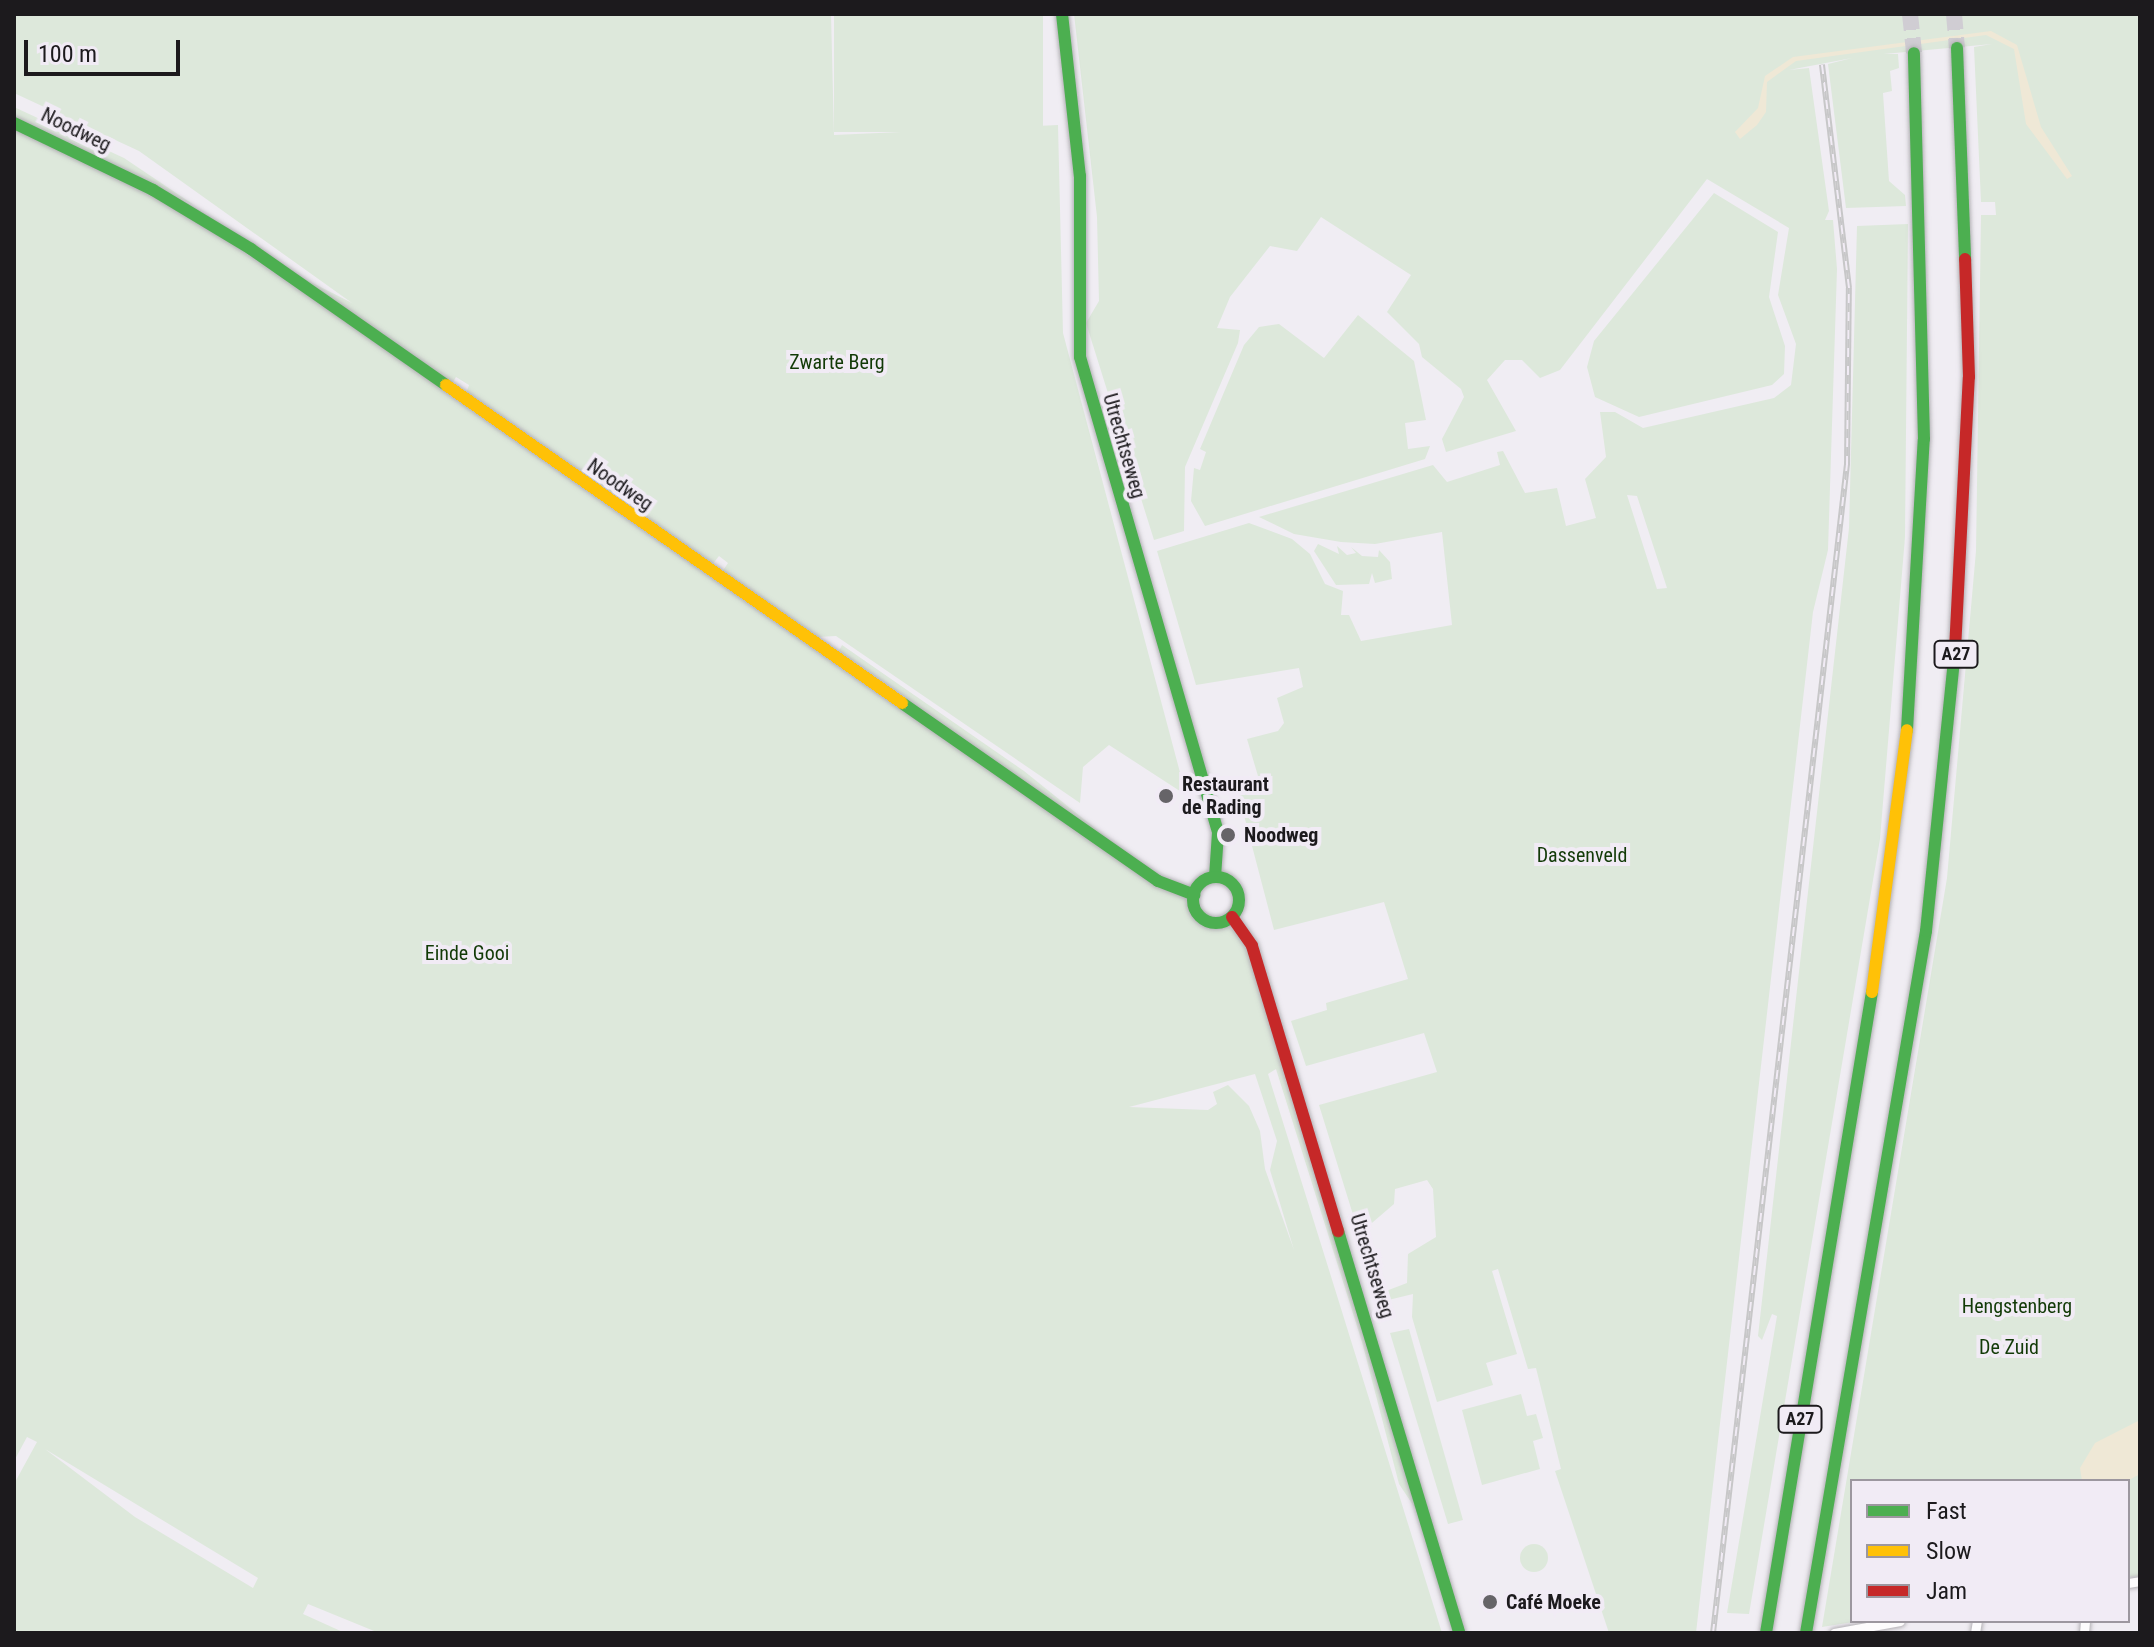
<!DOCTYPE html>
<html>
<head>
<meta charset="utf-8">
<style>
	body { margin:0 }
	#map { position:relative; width:2154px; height:1647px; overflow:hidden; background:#f0edf3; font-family:"Roboto Condensed",sans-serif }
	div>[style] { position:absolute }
	.green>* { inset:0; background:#dde8db; transform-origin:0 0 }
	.round { border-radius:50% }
	.sand>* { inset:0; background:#efe8d6 }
	.highway-tunnel>* { height:16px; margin-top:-8px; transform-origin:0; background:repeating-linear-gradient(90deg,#d0cdd3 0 16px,transparent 0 24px) }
	.roads { filter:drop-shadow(0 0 2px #b3b1b5) drop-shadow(0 0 2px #b3b1b5) }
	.street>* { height:9px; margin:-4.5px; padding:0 4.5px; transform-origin:4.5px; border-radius:4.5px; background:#fdfcfd }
	.fast>* { height:12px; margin:-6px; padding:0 6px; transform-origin:6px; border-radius:6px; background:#4caf50 }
	.fast>.ring { margin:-6px; padding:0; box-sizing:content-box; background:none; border:12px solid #4caf50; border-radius:50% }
	.slow>* { height:12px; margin:-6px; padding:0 6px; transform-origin:6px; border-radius:6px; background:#ffc107 }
	.jam>* { height:12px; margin:-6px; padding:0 6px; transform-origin:6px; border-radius:6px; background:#c62828 }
	.rail>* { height:6px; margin-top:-3px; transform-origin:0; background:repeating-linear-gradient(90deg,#f1ebf5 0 9px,#c7c7c8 0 18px); box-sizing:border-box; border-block:2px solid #c7c7c8 }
	.dots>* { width:22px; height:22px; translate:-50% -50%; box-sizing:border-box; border:4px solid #f1ebf5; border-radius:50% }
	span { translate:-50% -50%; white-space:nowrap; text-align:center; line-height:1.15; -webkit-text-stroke:8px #f1ebf5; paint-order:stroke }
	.shield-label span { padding:2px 6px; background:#f1ebf5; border:2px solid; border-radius:6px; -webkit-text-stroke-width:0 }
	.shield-label { font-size:18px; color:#1c1a1d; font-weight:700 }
	.street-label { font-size:20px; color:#1c1a1d }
	.park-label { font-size:20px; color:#123a07 }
	.poi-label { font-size:20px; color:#1c1a1d; font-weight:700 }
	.left { translate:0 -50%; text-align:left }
	.frame { position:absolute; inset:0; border:16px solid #1c1a1d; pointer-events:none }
	.legend { position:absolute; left:1850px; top:1479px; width:280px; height:144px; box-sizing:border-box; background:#f1ebf5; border:2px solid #9c979f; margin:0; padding:10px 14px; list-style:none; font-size:24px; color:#1c1a1d }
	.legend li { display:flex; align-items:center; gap:16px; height:40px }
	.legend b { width:40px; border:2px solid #9c979f }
	.scale { position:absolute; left:24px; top:40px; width:156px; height:36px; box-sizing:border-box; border:4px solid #1c1a1d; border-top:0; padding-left:10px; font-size:24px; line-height:28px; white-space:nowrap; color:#1c1a1d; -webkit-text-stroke:6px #f1ebf5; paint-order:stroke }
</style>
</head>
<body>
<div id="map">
	<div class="green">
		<i style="clip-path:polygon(14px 14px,831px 14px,834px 135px,1058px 125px,1063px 333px,1186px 795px,1109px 745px,1083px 767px,1080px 803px,836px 636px,817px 637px,722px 572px,728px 563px,719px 556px,712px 565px,620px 502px,624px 491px,617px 487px,610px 495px,466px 394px,469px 385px,456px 377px,452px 384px,301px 277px,352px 303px,139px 151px,14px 93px)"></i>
		<i style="left:834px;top:14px;width:209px;height:118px"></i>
		<i style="clip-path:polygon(evenodd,1074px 14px,2140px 14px,2140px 1576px,2128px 1577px,2128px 1481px,1852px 1481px,1852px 1621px,1860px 1621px,1822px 1627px,1947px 878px,1976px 551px,1981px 215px,1996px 215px,1995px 202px,1981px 202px,1974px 47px,1992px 44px,1884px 54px,1898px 54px,1899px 68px,1890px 71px,1892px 91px,1883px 93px,1889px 181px,1905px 195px,1906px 206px,1846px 208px,1828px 64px,1852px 58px,1789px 70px,1809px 68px,1829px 211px,1825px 220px,1833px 220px,1837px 269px,1828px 550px,1813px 612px,1696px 1633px,1609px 1633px,1555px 1471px,1561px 1469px,1536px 1368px,1528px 1369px,1498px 1269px,1492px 1271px,1517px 1354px,1486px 1363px,1493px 1385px,1437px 1402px,1412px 1317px,1413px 1294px,1380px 1302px,1378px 1294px,1407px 1283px,1408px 1254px,1436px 1237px,1433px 1189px,1427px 1180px,1395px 1189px,1394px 1204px,1359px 1234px,1319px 1105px,1437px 1072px,1424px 1033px,1306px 1066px,1291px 1021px,1327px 1010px,1326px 1003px,1408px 979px,1384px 902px,1274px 930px,1235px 781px,1258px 776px,1247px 739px,1278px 731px,1284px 723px,1277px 698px,1303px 687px,1299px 668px,1196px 685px,1157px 551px,1249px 523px,1292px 539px,1310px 554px,1325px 584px,1343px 591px,1341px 615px,1349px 615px,1361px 641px,1452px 625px,1442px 532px,1375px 544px,1341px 542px,1294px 534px,1259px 517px,1433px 465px,1447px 482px,1500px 465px,1497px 452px,1503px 451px,1525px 493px,1557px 488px,1566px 526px,1596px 518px,1585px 479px,1606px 457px,1600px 412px,1615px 412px,1643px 428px,1774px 398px,1791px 385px,1796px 344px,1778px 295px,1789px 228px,1707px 179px,1560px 370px,1540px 378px,1522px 360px,1505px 360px,1487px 380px,1516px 431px,1446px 452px,1442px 439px,1464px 397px,1461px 389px,1422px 357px,1419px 344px,1387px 312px,1411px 275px,1321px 217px,1297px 251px,1270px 246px,1230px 297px,1217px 328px,1240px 330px,1238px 343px,1185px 467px,1184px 531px,1154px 540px,1086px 323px,1099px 301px,1097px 217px,1074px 14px,1627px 495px,1637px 496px,1667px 588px,1657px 589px,1627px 495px)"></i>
		<i style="clip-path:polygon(14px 107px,124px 158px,194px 205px,14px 120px)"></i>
		<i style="clip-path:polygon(evenodd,14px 123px,153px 190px,1259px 948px,1290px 1065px,1282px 1068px,1419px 1514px,1399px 1484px,1362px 1342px,1276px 1069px,1268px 1074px,1442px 1633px,379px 1633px,308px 1604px,303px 1614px,345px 1633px,14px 1633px,14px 1484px,37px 1442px,27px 1437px,14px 1461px,14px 123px,1255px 1074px,1277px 1141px,1270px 1170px,1294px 1250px,1265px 1169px,1260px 1131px,1249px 1106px,1228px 1085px,1213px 1092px,1217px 1104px,1208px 1110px,1129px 1107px,1255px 1074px,14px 123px,45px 1449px,258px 1578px,253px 1588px,135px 1517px,45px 1449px)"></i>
		<i style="clip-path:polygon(1714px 193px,1778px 232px,1769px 297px,1785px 346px,1784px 374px,1772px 385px,1639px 417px,1595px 397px,1587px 367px,1594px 341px)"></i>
		<i style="clip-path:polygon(1908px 224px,1905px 537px,1880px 839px,1749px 1614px,1727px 1613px,1777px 1316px,1772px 1314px,1762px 1340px,1758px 1336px,1849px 528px,1857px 226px)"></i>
		<i style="clip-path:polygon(1358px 315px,1414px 361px,1426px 420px,1405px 423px,1408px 449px,1430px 446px,1425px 459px,1205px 526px,1191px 501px,1194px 468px,1200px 470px,1206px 452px,1200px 449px,1244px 345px,1259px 327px,1279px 324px,1324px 358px)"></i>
		<i style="clip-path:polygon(1318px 544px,1339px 554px,1337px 546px,1347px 555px,1356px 553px,1351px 547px,1362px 556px,1378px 557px,1379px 550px,1390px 562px,1392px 579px,1375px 583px,1372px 573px,1369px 584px,1336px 585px,1314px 551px)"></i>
		<i style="clip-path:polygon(842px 645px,1024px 771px,1116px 845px,839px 651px)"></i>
		<i style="clip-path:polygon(1409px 1329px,1463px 1520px,1448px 1524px,1390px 1333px)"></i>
		<i style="clip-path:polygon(1521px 1394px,1527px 1416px,1536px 1414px,1543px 1438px,1533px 1441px,1540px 1469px,1482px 1485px,1462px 1410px)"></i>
		<i class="round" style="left:1520px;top:1544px;width:28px;height:28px"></i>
	</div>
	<div class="sand">
		<i style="clip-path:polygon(1991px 31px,2017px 45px,2041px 127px,2072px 176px,2067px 179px,2026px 124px,2014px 49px,1986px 35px,1796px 61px,1767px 82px,1766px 112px,1757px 125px,1740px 139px,1735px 132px,1758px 108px,1765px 76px,1793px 57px)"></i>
		<i style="clip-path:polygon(2140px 1420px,2140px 1474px,2127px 1481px,2082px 1481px,2080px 1468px,2095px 1443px)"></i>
	</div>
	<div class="highway-tunnel">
		<i style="left:1910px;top:14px;width:39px;rotate:84deg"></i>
		<i style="left:1954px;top:14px;width:34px;rotate:85deg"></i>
	</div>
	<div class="roads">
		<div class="street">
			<i style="left:2128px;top:1583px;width:12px;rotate:-9deg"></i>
			<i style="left:1834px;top:1633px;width:67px;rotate:-10.3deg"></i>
			<i style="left:1975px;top:1633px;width:12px;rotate:-81deg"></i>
			<i style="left:2084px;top:1633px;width:12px;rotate:-85deg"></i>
		</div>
		<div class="fast">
			<i style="left:1062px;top:14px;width:163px;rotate:83.7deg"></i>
			<i style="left:1080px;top:176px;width:181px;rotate:90deg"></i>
			<i style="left:1080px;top:357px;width:496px;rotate:73.8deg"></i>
			<i style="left:1218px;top:833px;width:44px;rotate:93.9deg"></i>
			<i style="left:1957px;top:48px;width:211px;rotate:87.8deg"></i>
			<i style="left:14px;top:123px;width:154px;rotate:25.7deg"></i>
			<i style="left:153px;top:190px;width:114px;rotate:31deg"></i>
			<i style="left:251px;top:249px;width:238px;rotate:34.9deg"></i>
			<i style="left:902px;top:703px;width:312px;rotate:34.8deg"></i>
			<i style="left:1158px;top:881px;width:39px;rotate:21deg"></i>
			<i style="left:1907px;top:730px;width:291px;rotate:-86.7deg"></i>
			<i style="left:1924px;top:439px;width:386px;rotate:-91.5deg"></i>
			<i class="ring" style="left:1193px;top:877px;width:34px;height:34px"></i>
			<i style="left:1338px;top:1231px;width:420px;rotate:73.2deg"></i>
			<i style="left:1766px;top:1633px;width:650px;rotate:-80.61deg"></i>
			<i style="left:1806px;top:1633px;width:712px;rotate:-80.3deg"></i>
			<i style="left:1926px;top:931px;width:282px;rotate:-84.1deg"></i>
		</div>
		<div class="slow">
			<i style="left:446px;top:385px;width:556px;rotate:34.89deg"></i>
			<i style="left:1872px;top:992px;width:264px;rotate:-82.4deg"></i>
		</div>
		<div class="jam">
			<i style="left:1955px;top:650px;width:273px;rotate:-87.1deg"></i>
			<i style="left:1969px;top:377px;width:118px;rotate:-91.9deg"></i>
			<i style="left:1232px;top:917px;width:35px;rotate:55deg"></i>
			<i style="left:1252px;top:946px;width:298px;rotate:73.2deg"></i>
		</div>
	</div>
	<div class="rail">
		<i style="left:1713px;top:1633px;width:1176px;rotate:-83.46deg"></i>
		<i style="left:1847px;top:465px;width:177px;rotate:-89.4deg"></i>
		<i style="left:1849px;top:288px;width:225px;rotate:-96.9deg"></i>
	</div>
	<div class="dots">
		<i style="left:1166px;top:796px;background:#666468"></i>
		<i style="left:1228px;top:835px;background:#666468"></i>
		<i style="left:1490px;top:1602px;background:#666468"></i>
	</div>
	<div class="shield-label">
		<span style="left:1956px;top:654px">A27</span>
		<span style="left:1800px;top:1419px">A27</span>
	</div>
	<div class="street-label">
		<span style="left:76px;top:130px;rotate:26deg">Noodweg</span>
		<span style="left:1124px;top:446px;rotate:74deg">Utrechtseweg</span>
		<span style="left:620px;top:485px;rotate:35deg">Noodweg</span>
		<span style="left:1372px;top:1266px;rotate:73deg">Utrechtseweg</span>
	</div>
	<div class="park-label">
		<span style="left:837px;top:362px">Zwarte Berg</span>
		<span style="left:1582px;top:855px">Dassenveld</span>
		<span style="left:467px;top:953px">Einde Gooi</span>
		<span style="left:2017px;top:1306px">Hengstenberg</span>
		<span style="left:2009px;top:1347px">De Zuid</span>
	</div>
	<div class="poi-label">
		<span class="left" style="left:1182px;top:796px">Restaurant<br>de Rading</span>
		<span class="left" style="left:1244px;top:835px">Noodweg</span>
		<span class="left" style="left:1506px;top:1602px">Café Moeke</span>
	</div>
	<div class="frame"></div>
	<ul class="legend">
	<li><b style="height:10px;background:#4caf50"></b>Fast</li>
	<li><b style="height:10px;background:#ffc107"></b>Slow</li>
	<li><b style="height:10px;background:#c62828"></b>Jam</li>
	</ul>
	<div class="scale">100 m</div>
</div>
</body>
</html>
